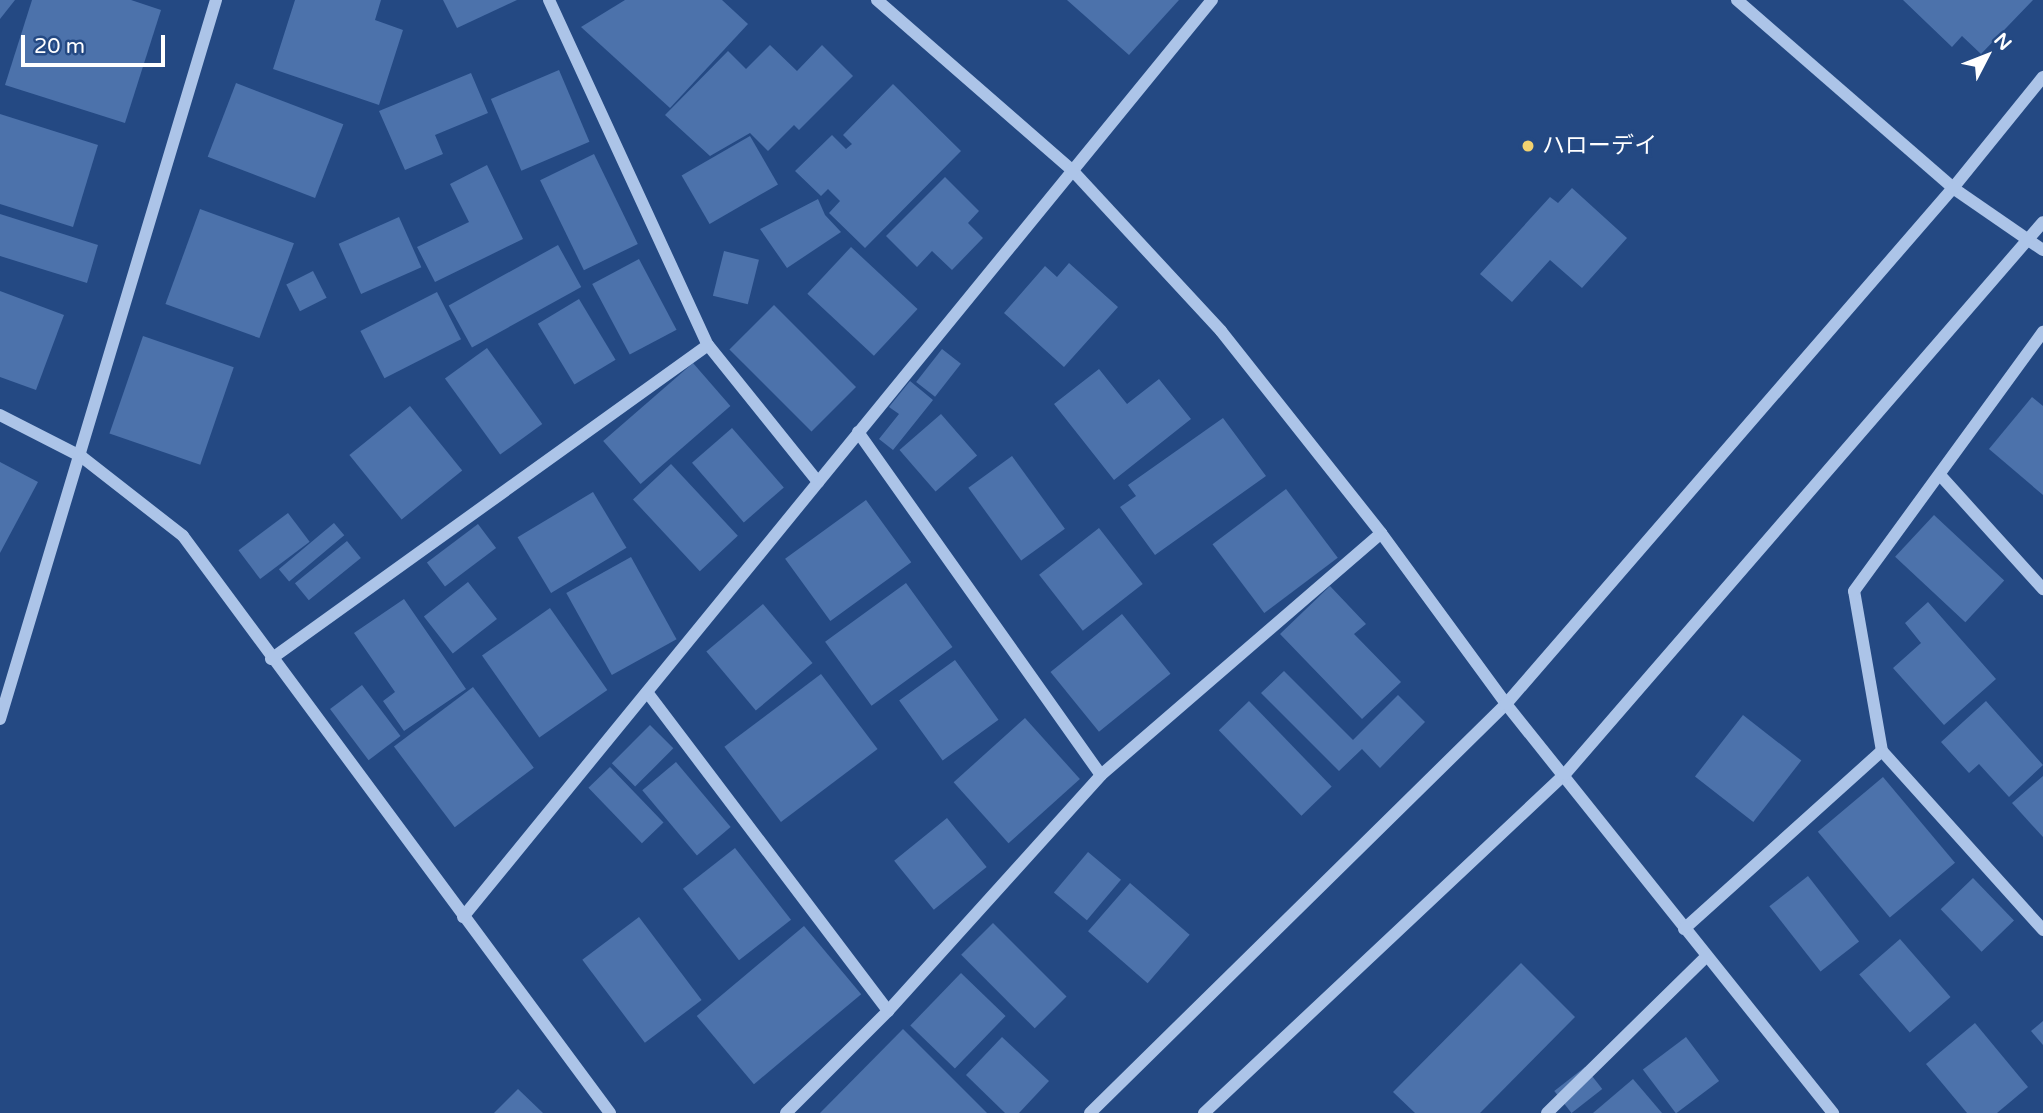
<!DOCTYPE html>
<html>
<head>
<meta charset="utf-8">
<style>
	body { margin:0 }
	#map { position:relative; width:2043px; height:1113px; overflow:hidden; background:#244983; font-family:"Varela Round","Noto Sans JP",sans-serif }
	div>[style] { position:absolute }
	.building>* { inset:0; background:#4c72ab; transform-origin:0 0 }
	.minor>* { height:12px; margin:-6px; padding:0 6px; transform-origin:6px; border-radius:6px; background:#acc4e8 }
	.dots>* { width:19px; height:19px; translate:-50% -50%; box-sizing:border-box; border:4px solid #244983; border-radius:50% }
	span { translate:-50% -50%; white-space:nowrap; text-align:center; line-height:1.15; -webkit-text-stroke:7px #244983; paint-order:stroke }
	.poi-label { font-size:23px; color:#fff }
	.left { translate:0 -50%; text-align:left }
	.north { position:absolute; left:1952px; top:21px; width:70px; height:70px; -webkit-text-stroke:5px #244983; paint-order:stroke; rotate:48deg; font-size:19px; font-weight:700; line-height:28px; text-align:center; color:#fff }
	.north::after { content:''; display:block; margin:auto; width:24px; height:32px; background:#fff; clip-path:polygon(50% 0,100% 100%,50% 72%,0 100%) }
	.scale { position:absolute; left:21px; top:35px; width:144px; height:32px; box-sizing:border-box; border:4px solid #fff; border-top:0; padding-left:9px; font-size:21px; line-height:24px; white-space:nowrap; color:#fff; -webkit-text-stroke:5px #244983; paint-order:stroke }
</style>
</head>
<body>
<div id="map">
	<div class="building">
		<i style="clip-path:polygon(0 0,15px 0,0 19px)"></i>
		<i style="clip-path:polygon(32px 0,131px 0,161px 10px,125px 123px,5px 85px)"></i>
		<i style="clip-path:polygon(295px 0,381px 0,375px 20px,403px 30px,379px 105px,273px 69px)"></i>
		<i style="clip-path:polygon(443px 0,517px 0,457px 28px)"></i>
		<i style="clip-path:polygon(625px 0,722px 0,748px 24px,670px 108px,581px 27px)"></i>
		<i style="clip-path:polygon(1067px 0,1179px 0,1129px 55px)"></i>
		<i style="clip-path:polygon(1903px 0,2033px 0,1981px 54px,1962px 36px,1952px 47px)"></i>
		<i style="clip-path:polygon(770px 45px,797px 71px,822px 45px,853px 76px,799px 130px,794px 125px,768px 151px,750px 133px,710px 156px,665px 115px,728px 51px,746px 69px)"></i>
		<i style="left:559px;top:70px;width:78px;height:74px;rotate:67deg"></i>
		<i style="clip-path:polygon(471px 73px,488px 113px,435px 135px,443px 154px,405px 170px,379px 111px)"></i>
		<i style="left:236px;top:83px;width:115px;height:79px;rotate:21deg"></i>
		<i style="clip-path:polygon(893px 84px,961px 151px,865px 248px,829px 213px,840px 201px,828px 189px,821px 196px,795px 171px,832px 135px,846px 149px,852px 144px,843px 135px)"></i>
		<i style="clip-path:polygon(0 114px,98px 145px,73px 227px,0 204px)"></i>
		<i style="left:750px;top:136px;width:56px;height:79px;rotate:60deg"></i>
		<i style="left:594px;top:154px;width:100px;height:60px;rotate:64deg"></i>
		<i style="clip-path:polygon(487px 165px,523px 239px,435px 282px,417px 247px,469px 222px,450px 184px)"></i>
		<i style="clip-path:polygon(945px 177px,979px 211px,968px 223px,983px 238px,952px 270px,932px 251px,917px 267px,886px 236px)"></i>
		<i style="clip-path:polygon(1572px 188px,1627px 238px,1582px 288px,1550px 260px,1512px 302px,1480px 274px,1550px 197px,1558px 203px)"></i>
		<i style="clip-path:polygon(818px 199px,825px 215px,841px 232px,787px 268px,760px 229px)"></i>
		<i style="left:200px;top:209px;width:100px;height:101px;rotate:20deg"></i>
		<i style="clip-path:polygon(0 214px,98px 245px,87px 283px,0 256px)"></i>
		<i style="left:399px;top:217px;width:55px;height:66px;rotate:66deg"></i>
		<i style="left:558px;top:245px;width:48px;height:125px;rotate:61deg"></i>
		<i style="left:851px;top:247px;width:91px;height:64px;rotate:43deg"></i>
		<i style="left:724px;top:251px;width:36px;height:46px;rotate:14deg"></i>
		<i style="left:639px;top:259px;width:80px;height:53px;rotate:62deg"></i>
		<i style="clip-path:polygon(1069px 263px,1118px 307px,1064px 367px,1004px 313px,1045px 266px,1057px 277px)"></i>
		<i style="left:313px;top:271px;width:30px;height:30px;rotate:63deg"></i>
		<i style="clip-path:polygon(0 291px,64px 315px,36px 390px,0 377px)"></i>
		<i style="left:437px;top:292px;width:53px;height:86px;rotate:63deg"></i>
		<i style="left:579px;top:299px;width:71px;height:48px;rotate:59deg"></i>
		<i style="left:774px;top:305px;width:116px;height:63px;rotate:45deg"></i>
		<i style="left:143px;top:336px;width:96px;height:103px;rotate:19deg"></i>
		<i style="left:487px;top:348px;width:94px;height:52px;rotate:54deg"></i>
		<i style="left:942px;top:349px;width:24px;height:42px;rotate:38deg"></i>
		<i style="left:693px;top:363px;width:57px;height:119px;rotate:49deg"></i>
		<i style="clip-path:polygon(1099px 369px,1127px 404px,1159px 379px,1191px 419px,1114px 480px,1054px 404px)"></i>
		<i style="clip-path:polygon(910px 381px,933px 400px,893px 450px,879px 439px,899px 414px,889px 407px)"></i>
		<i style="clip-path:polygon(2032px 397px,2043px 406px,2043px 495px,1989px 449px)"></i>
		<i style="left:410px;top:406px;width:83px;height:78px;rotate:51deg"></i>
		<i style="left:941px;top:414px;width:55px;height:55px;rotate:49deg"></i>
		<i style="clip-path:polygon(1223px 418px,1266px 476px,1155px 555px,1120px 507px,1136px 496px,1128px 485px)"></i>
		<i style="left:732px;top:428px;width:79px;height:53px;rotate:49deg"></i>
		<i style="left:1012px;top:456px;width:90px;height:54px;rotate:54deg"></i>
		<i style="clip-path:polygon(0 462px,38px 482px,0 553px)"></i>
		<i style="left:671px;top:464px;width:98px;height:52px;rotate:47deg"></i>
		<i style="left:1286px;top:489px;width:86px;height:92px;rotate:53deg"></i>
		<i style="left:593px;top:492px;width:65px;height:88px;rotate:59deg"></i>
		<i style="left:866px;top:500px;width:77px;height:100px;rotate:54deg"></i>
		<i style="left:288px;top:513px;width:36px;height:62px;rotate:53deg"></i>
		<i style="left:1934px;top:515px;width:96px;height:57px;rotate:43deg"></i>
		<i style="left:334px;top:523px;width:16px;height:72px;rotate:50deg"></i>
		<i style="left:478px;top:524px;width:30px;height:64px;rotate:53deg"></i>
		<i style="left:1099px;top:528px;width:71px;height:76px;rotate:52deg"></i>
		<i style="left:347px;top:541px;width:22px;height:67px;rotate:51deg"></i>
		<i style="left:631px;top:557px;width:94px;height:74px;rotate:61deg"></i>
		<i style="left:468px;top:582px;width:47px;height:56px;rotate:52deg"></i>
		<i style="left:906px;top:583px;width:79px;height:100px;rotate:54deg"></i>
		<i style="clip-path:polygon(1330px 586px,1366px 624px,1354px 634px,1401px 682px,1362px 719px,1280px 634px)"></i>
		<i style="clip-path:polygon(404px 599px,466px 689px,404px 731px,383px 701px,395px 692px,354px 633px)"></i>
		<i style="clip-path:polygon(1928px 602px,1996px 679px,1944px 725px,1893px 668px,1921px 643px,1905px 623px)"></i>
		<i style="left:763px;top:604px;width:77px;height:74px;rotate:50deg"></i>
		<i style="left:550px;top:608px;width:100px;height:83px;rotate:55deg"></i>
		<i style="left:1122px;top:614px;width:77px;height:92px;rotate:51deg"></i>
		<i style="left:955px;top:660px;width:74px;height:69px;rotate:54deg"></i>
		<i style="clip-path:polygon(1284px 671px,1353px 740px,1398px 695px,1425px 722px,1380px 768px,1362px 749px,1339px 771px,1261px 693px)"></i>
		<i style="left:821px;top:674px;width:94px;height:121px;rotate:53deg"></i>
		<i style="left:362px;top:685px;width:64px;height:40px;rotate:53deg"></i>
		<i style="left:473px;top:687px;width:101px;height:99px;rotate:53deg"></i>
		<i style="left:1249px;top:701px;width:119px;height:42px;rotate:46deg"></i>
		<i style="clip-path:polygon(1986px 701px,2043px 765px,2009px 797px,1979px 764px,1969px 773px,1941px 742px)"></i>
		<i style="left:1743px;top:715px;width:74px;height:78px;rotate:38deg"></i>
		<i style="left:1025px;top:718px;width:82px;height:96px;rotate:48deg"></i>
		<i style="left:650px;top:725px;width:33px;height:54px;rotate:45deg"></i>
		<i style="left:676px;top:762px;width:85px;height:44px;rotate:50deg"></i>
		<i style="left:610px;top:767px;width:77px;height:30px;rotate:46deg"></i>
		<i style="clip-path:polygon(2043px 776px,2043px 837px,2012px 803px)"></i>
		<i style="left:1883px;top:777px;width:112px;height:85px;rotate:50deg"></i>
		<i style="left:947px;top:818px;width:63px;height:68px;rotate:51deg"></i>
		<i style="left:735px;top:848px;width:91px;height:66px;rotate:52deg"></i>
		<i style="left:1088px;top:852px;width:43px;height:53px;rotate:40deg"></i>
		<i style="left:1808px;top:876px;width:83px;height:49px;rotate:52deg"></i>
		<i style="left:1973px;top:878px;width:59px;height:45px;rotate:46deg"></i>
		<i style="left:1130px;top:883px;width:79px;height:64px;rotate:41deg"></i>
		<i style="left:639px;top:917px;width:104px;height:71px;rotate:53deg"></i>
		<i style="left:993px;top:923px;width:104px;height:45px;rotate:45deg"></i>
		<i style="left:804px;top:926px;width:89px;height:140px;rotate:50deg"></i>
		<i style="left:1900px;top:939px;width:77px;height:54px;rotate:49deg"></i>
		<i style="clip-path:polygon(1521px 963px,1575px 1017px,1480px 1113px,1415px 1113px,1393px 1092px)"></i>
		<i style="left:961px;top:973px;width:62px;height:73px;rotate:44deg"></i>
		<i style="clip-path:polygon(2043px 1021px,2043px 1045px,2031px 1031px)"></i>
		<i style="clip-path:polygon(1975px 1023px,2028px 1087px,1997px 1113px,1967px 1113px,1926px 1064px)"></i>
		<i style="clip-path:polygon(903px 1029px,987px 1113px,820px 1113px)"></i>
		<i style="clip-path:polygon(1002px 1037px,1049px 1081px,1019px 1113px,1005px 1113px,966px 1075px)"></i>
		<i style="left:1686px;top:1037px;width:55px;height:54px;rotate:53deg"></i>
		<i style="left:1585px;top:1067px;width:28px;height:39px;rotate:52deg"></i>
		<i style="clip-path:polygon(1633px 1079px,1662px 1113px,1593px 1113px)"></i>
		<i style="clip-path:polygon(518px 1089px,543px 1113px,494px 1113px)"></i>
	</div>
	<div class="minor">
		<i style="left:549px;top:0;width:380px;rotate:65.3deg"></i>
		<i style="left:708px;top:345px;width:176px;rotate:51.2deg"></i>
		<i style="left:877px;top:0;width:259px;rotate:41.1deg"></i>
		<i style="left:1072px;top:170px;width:219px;rotate:47.2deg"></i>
		<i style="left:1221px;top:331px;width:258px;rotate:51.6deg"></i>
		<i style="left:1381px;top:533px;width:212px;rotate:53.8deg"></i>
		<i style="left:1506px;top:704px;width:524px;rotate:51.36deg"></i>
		<i style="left:1737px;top:0;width:286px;rotate:41deg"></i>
		<i style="left:1953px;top:188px;width:109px;rotate:34.6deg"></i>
		<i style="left:0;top:415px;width:92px;rotate:27.1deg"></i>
		<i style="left:82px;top:457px;width:128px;rotate:38deg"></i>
		<i style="left:183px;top:536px;width:718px;rotate:53.5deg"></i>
		<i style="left:858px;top:432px;width:420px;rotate:54.7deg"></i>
		<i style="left:1940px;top:475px;width:154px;rotate:47.9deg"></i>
		<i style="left:271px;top:659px;width:538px;rotate:-35.7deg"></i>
		<i style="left:647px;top:692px;width:400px;rotate:52.9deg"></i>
		<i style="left:0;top:719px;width:751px;rotate:-73.28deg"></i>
		<i style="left:1882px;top:751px;width:162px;rotate:-99.9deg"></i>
		<i style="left:1854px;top:591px;width:321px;rotate:-53.9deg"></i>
		<i style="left:463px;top:917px;width:1184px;rotate:-50.76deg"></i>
		<i style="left:1684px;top:929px;width:266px;rotate:-42deg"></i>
		<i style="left:1882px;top:751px;width:241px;rotate:48deg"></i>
		<i style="left:786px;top:1113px;width:144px;rotate:-45deg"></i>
		<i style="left:888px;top:1011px;width:318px;rotate:-47.9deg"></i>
		<i style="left:1101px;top:775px;width:370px;rotate:-40.8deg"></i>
		<i style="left:1090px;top:1113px;width:583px;rotate:-44.51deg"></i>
		<i style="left:1506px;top:704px;width:683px;rotate:-49.1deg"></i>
		<i style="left:1953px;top:188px;width:143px;rotate:-51deg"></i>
		<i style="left:1204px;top:1113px;width:495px;rotate:-43.2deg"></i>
		<i style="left:1565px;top:774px;width:730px;rotate:-49.11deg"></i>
		<i style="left:1547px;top:1113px;width:223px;rotate:-44.5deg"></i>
	</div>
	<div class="dots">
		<i style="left:1528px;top:146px;background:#f2d270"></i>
	</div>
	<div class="poi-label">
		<span class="left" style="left:1542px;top:146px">ハローデイ</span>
	</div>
	<div class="north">N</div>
	<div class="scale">20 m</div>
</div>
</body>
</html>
